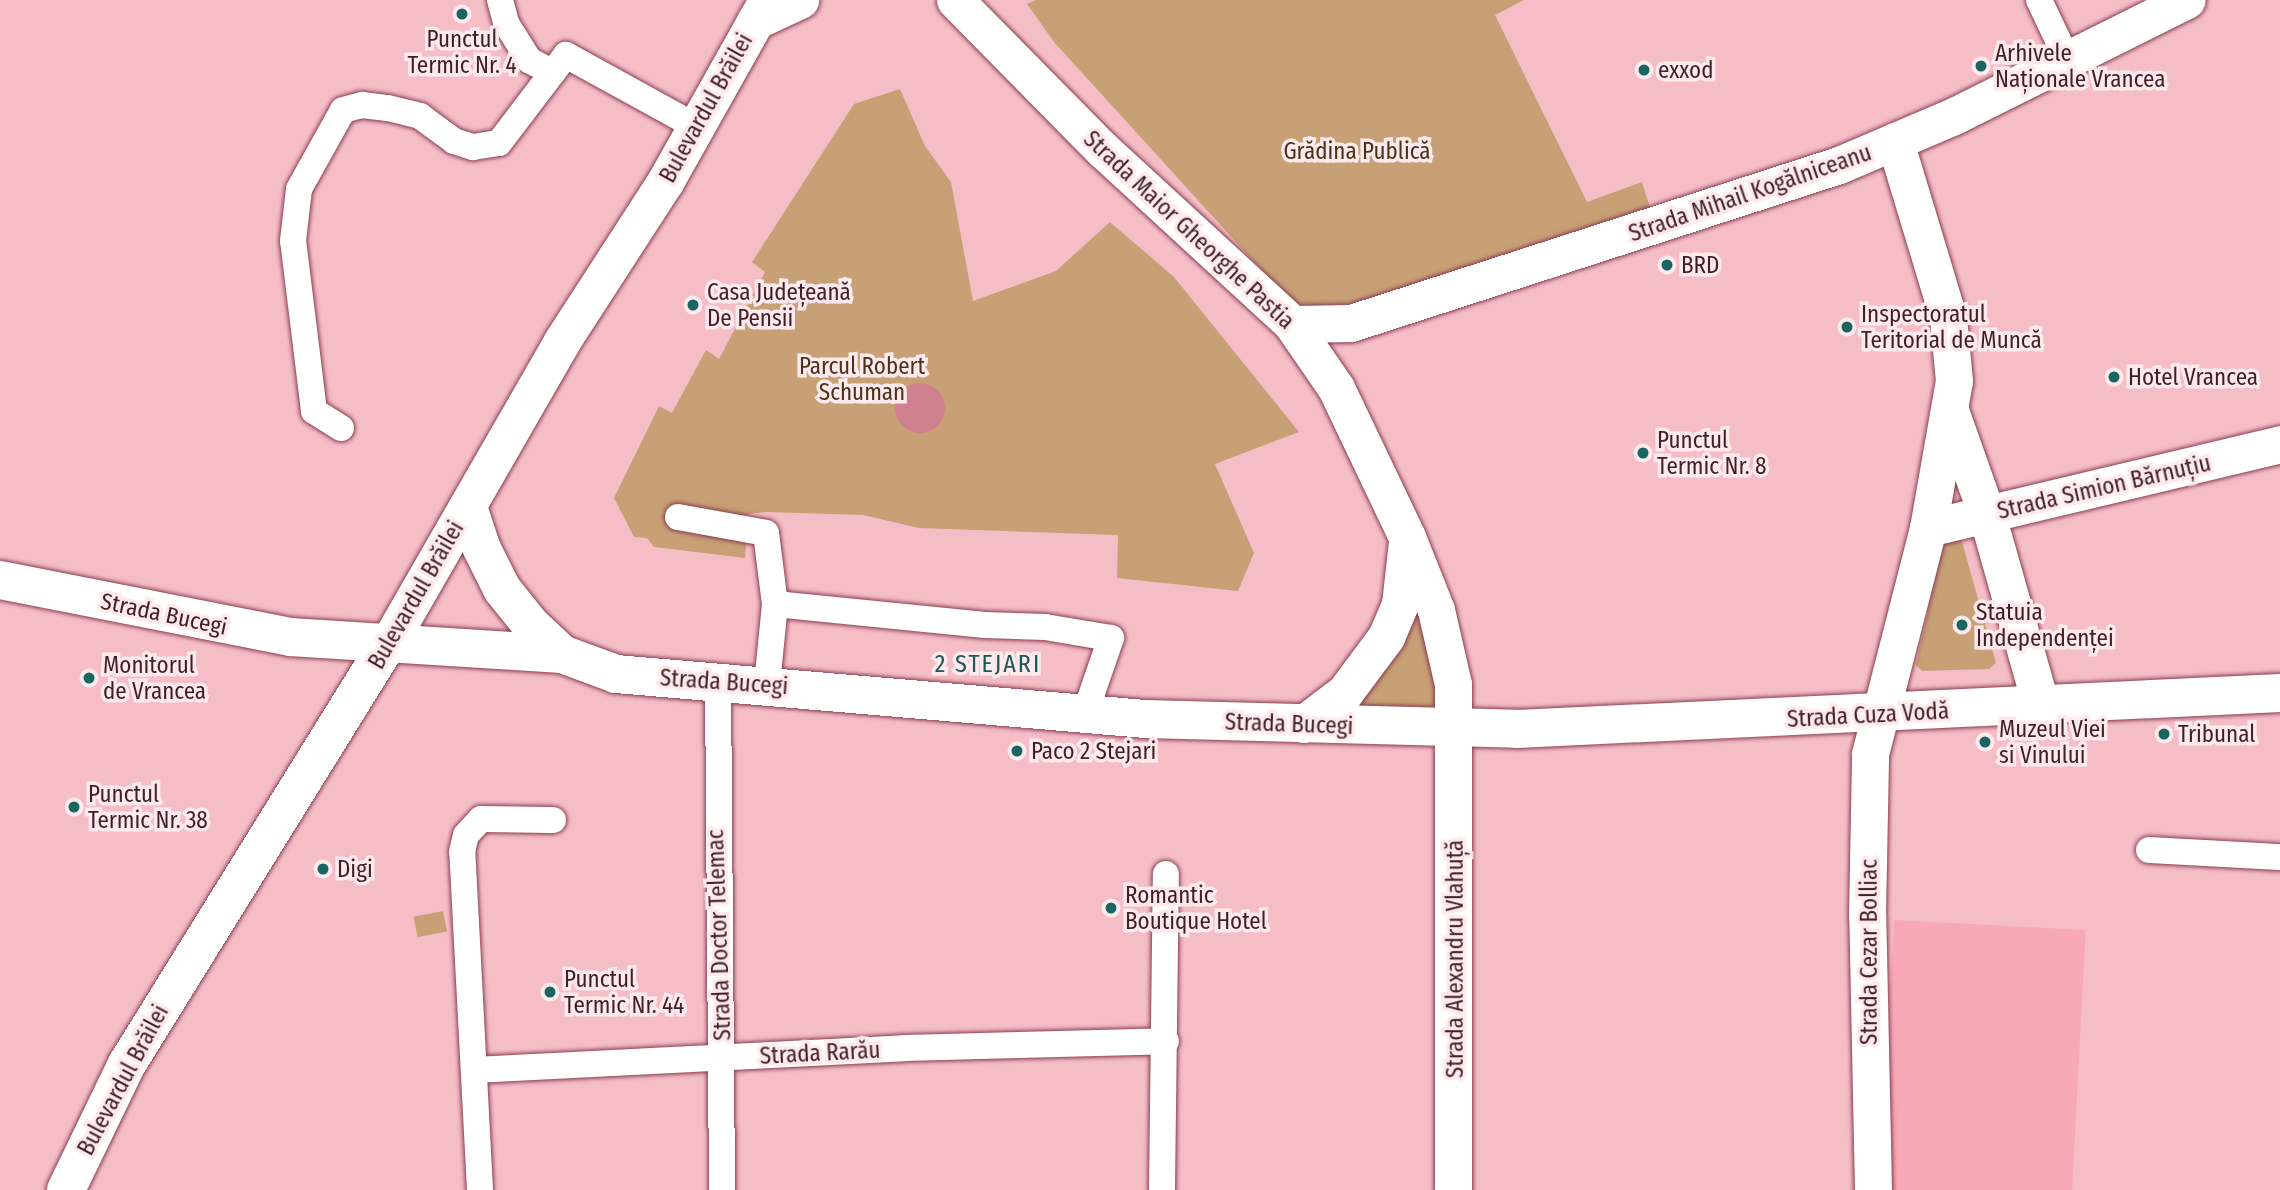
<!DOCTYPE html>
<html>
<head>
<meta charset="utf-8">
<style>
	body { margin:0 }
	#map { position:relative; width:2280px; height:1190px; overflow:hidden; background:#f5bec7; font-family:"Fira Sans Condensed",sans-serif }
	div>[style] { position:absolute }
	.built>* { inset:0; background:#f8a9b7; transform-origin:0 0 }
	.green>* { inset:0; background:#c7a076; transform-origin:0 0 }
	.water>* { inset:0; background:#d1808f }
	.round { border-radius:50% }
	.roads { filter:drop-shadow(0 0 2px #8b3d4f) drop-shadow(0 0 2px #8b3d4f) }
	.street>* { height:26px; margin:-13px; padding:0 13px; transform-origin:13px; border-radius:13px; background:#fff }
	.secondary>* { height:37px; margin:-18.5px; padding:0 18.5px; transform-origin:18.5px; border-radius:18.5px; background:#fff }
	.primary>* { height:38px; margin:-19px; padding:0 19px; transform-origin:19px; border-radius:19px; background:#fff }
	.dots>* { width:19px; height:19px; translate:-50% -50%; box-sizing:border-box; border:4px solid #feeaed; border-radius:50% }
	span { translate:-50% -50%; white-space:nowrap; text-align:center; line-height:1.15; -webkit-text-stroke:7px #feeaed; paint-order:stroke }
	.poi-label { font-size:23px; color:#411f26 }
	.left { translate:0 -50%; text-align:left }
	.street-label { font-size:23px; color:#411f26 }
	.park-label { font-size:23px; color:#4b3319 }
	.neighbourhood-label { font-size:24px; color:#1e5854; letter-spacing:2px }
</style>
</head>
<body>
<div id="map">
	<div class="built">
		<i style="left:1894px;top:920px;width:192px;height:270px;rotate:3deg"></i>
	</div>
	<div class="green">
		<i style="clip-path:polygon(1036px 0,1524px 0,1495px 15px,1587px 202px,1642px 182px,1651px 211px,1375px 302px,1297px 309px,1054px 42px,1027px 4px)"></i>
		<i style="clip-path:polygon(900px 89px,925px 146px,951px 182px,973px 301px,1056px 271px,1110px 222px,1174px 277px,1299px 432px,1215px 464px,1254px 553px,1238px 591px,1117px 578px,1118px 535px,919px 528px,863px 515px,766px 512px,748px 514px,745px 558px,654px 547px,647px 538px,634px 537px,614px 498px,659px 406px,672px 413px,706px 350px,719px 359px,765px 272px,752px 262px,854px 104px)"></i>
		<i style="clip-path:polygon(1407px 537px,1456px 728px,1303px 724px,1345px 692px)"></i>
		<i style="clip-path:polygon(1961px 538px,1996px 663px,1989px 669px,1922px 671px,1916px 665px,1944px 539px)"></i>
		<i style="left:443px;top:911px;width:21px;height:30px;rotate:79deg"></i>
	</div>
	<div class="water">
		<i class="round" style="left:895px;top:383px;width:50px;height:50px"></i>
	</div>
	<div class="roads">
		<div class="street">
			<i style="left:500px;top:0;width:24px;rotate:75deg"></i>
			<i style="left:506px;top:23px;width:44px;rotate:58.1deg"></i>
			<i style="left:529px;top:60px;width:27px;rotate:28deg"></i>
			<i style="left:2039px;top:0;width:68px;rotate:64.6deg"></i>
			<i style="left:341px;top:428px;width:32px;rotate:-148deg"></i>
			<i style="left:314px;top:411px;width:171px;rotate:-97deg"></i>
			<i style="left:293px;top:241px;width:52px;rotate:-83.4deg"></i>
			<i style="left:299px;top:189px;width:90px;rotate:-60.9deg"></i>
			<i style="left:343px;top:110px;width:20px;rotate:-15deg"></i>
			<i style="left:362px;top:105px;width:26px;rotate:7deg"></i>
			<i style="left:388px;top:108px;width:33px;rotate:14deg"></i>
			<i style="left:420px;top:116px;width:42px;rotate:36.3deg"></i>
			<i style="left:454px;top:141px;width:20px;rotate:18deg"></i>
			<i style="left:473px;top:147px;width:26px;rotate:-9deg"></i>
			<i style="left:499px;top:143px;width:111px;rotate:-52.7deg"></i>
			<i style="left:566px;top:55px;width:147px;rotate:28.8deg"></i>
			<i style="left:678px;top:517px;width:89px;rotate:10.3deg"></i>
			<i style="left:766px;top:533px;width:72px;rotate:82.8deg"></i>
			<i style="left:775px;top:604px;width:80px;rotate:95.7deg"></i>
			<i style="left:775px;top:604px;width:211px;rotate:5.7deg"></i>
			<i style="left:985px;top:625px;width:60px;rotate:1.9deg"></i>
			<i style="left:1045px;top:627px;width:67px;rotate:9.5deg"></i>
			<i style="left:1111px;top:638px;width:79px;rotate:109.1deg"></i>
			<i style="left:718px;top:681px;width:509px;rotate:89.55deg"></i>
			<i style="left:2149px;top:850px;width:131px;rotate:3.1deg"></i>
			<i style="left:474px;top:1070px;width:431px;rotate:-2.9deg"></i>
			<i style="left:904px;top:1048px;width:262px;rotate:-1.5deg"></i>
			<i style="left:480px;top:1190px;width:338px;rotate:-93deg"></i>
			<i style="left:462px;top:852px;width:17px;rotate:-77deg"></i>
			<i style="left:466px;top:835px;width:22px;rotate:-47deg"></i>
			<i style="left:481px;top:819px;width:72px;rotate:0.8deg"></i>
			<i style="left:1162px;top:1190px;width:316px;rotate:-89.3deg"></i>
		</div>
		<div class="secondary">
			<i style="left:955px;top:0;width:211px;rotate:45.4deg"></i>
			<i style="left:1103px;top:150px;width:257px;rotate:42.6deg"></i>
			<i style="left:1292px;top:324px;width:78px;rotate:55.5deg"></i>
			<i style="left:1336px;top:388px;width:165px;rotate:64.5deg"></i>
			<i style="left:1407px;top:537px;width:79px;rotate:68.3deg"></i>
			<i style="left:1436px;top:610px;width:76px;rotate:77.1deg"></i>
			<i style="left:1453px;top:684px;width:506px;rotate:90deg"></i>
			<i style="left:755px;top:21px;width:50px;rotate:-25deg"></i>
			<i style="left:1292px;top:324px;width:59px;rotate:-1deg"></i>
			<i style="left:1351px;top:323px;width:513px;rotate:-17.94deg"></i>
			<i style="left:1839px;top:165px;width:125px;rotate:-23.1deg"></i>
			<i style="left:1954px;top:116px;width:260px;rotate:-26.5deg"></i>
			<i style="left:1951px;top:413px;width:108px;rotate:70.6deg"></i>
			<i style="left:1987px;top:515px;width:198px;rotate:74.2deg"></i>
			<i style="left:1928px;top:528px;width:362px;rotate:-13.4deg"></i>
			<i style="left:389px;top:642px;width:347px;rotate:-60.1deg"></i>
			<i style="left:562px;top:341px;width:189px;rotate:-57.1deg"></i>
			<i style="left:665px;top:182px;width:209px;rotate:-60.7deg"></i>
			<i style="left:1303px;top:724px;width:53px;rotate:-37.3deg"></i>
			<i style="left:1345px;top:692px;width:69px;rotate:-53.3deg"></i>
			<i style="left:1386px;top:637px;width:36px;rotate:-67deg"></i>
			<i style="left:1400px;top:604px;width:62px;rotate:-83.6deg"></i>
			<i style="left:1873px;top:1190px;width:275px;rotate:-91.2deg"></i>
			<i style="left:1867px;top:915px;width:161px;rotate:-88.9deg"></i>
			<i style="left:1870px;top:754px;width:233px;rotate:-75.6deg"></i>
			<i style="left:1928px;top:528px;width:149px;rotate:-80deg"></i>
			<i style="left:1954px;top:381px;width:64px;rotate:-95.4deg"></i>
			<i style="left:1948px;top:317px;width:184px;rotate:-106.8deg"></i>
		</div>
		<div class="primary">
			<i style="left:468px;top:507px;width:44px;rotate:71.6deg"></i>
			<i style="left:482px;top:549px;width:45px;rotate:63.4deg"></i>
			<i style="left:502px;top:589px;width:45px;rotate:51.3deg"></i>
			<i style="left:530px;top:624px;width:44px;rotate:43.2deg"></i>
			<i style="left:0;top:580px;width:296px;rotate:11.1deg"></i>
			<i style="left:290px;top:637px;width:273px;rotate:3.6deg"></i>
			<i style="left:562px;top:654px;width:58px;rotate:20.3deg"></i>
			<i style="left:616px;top:674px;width:531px;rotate:4.86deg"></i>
			<i style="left:1145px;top:719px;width:372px;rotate:1.5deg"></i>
			<i style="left:1517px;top:729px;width:764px;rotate:-2.7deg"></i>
			<i style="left:66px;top:1190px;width:140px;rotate:-64.2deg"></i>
			<i style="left:127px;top:1064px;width:497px;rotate:-58.2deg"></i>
		</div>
	</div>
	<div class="dots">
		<i style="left:462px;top:14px;background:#196560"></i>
		<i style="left:1981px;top:66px;background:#196560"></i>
		<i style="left:1644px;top:70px;background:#196560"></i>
		<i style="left:1667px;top:265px;background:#196560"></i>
		<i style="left:693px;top:305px;background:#196560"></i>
		<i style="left:1847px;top:327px;background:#196560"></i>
		<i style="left:2114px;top:377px;background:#196560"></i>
		<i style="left:1643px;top:453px;background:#196560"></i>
		<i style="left:1962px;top:625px;background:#196560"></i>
		<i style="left:89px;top:678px;background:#196560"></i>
		<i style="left:2164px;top:734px;background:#196560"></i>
		<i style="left:1985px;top:742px;background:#196560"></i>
		<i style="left:1017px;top:751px;background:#196560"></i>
		<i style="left:74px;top:807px;background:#196560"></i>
		<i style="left:323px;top:869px;background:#196560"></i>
		<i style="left:1111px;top:908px;background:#196560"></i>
		<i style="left:550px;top:992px;background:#196560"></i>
	</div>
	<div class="poi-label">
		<span style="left:462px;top:52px">Punctul<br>Termic Nr. 4</span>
		<span class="left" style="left:1995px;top:66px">Arhivele<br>Naționale Vrancea</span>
		<span class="left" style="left:1658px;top:70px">exxod</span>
		<span class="left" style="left:1681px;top:265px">BRD</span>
		<span class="left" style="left:707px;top:305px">Casa Județeană<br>De Pensii</span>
		<span class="left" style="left:1861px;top:327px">Inspectoratul<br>Teritorial de Muncă</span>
		<span class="left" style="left:2128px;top:377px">Hotel Vrancea</span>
		<span class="left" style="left:1657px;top:453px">Punctul<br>Termic Nr. 8</span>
		<span class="left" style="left:1976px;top:625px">Statuia<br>Independenței</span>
		<span class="left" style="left:103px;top:678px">Monitorul<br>de Vrancea</span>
		<span class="left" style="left:1999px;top:742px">Muzeul Viei<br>si Vinului</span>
		<span class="left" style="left:2178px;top:734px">Tribunal</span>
		<span class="left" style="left:1031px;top:751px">Paco 2 Stejari</span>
		<span class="left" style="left:88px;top:807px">Punctul<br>Termic Nr. 38</span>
		<span class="left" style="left:337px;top:869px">Digi</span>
		<span class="left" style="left:1125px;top:908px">Romantic<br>Boutique Hotel</span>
		<span class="left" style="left:564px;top:992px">Punctul<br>Termic Nr. 44</span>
	</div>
	<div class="street-label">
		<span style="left:706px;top:108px;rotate:-61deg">Bulevardul Brăilei</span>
		<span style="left:1750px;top:193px;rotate:-19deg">Strada Mihail Kogălniceanu</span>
		<span style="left:1189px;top:230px;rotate:43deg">Strada Maior Gheorghe Pastia</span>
		<span style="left:2104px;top:487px;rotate:-13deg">Strada Simion Bărnuțiu</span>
		<span style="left:416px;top:595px;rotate:-60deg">Bulevardul Brăilei</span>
		<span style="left:164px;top:614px;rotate:12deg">Strada Bucegi</span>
		<span style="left:724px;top:682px;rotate:4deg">Strada Bucegi</span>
		<span style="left:1868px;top:715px;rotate:-3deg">Strada Cuza Vodă</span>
		<span style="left:1289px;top:724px;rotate:2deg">Strada Bucegi</span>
		<span style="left:719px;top:935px;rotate:-92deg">Strada Doctor Telemac</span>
		<span style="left:1869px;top:952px;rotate:-90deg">Strada Cezar Bolliac</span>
		<span style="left:1455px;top:959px;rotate:-90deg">Strada Alexandru Vlahuță</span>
		<span style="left:820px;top:1053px;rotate:-3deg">Strada Rarău</span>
		<span style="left:123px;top:1080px;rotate:-62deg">Bulevardul Brăilei</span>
	</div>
	<div class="park-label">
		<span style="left:1357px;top:151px">Grădina Publică</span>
		<span style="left:862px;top:379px">Parcul Robert<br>Schuman</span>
	</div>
	<div class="neighbourhood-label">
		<span style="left:988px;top:665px">2 STEJARI</span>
	</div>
</div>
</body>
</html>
